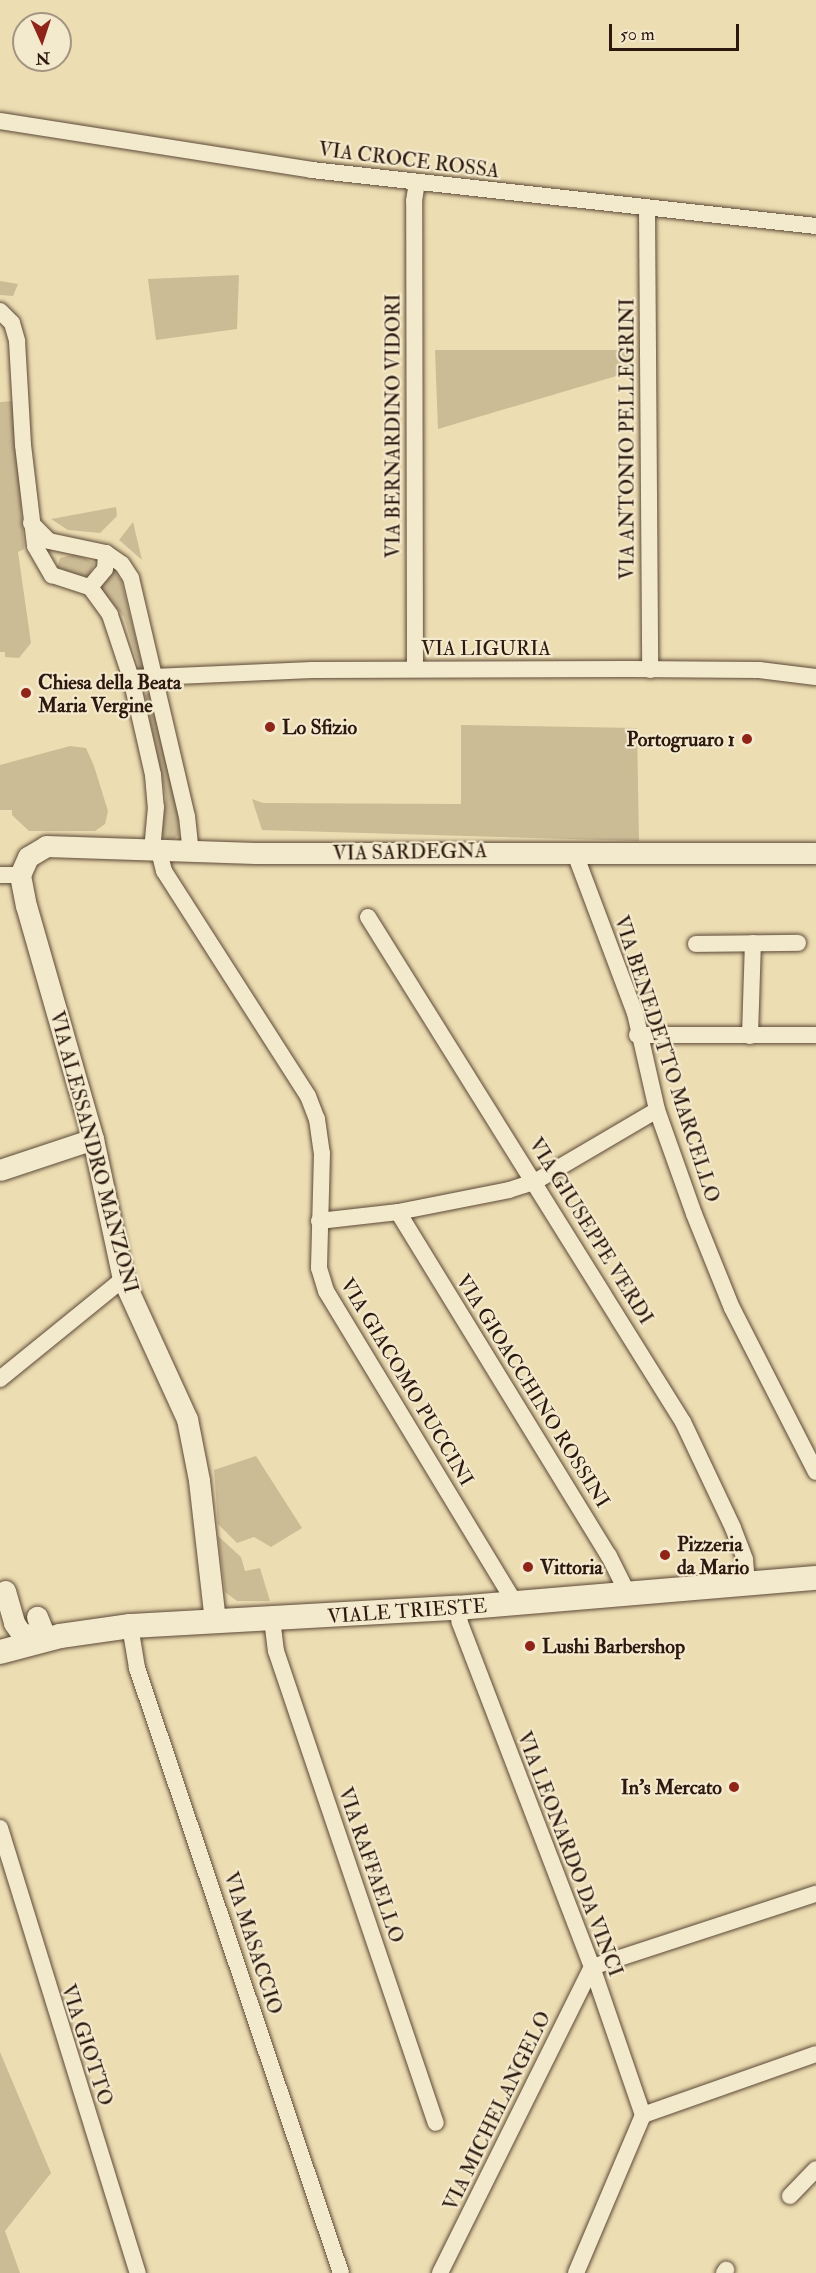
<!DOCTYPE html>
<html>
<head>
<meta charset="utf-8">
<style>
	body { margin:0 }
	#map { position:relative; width:816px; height:2273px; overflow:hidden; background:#edddb2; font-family:"IM FELL Double Pica",serif }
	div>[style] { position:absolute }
	.green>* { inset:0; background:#ccbc96 }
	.roads { filter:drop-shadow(0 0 2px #5c4937) drop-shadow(0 0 2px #5c4937) }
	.minor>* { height:16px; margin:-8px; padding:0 8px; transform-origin:8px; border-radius:8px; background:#f3e9cd }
	.tertiary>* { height:21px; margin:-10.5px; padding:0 10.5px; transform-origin:10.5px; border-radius:10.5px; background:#f3e9cd }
	.secondary>* { height:24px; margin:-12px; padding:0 12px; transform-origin:12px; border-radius:12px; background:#f3e9cd }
	.dots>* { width:16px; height:16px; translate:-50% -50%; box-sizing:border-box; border:3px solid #f3e9cd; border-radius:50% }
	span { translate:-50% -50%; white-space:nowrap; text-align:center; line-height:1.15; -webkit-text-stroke:4.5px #f3e9cd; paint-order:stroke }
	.street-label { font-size:20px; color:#2c180e }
	.poi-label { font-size:20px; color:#2c180e; font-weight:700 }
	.left { translate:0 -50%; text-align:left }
	.right { translate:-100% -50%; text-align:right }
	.north { position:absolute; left:12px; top:12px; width:60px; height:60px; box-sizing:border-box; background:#f3e9cd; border:2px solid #a39581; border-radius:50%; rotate:177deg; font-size:16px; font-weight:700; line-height:24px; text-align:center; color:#2c180e }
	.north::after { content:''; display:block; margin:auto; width:21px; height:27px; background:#8f2418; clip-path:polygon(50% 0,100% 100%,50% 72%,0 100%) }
	.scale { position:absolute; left:609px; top:24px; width:130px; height:27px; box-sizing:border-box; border:3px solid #2c180e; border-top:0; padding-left:8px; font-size:18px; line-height:21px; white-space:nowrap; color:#2c180e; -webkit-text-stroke:4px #f3e9cd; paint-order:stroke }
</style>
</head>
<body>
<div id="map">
	<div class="green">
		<i style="clip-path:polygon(239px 275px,237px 329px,156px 340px,148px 279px)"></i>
		<i style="clip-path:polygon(0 281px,18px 284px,13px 296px,0 295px)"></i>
		<i style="clip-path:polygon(435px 350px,629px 350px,633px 371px,438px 429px)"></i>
		<i style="clip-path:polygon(14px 401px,24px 549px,18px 552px,31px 643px,19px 658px,5px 657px,5px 652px,0 652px,0 402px)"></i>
		<i style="clip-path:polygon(116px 507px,117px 516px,100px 533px,68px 530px,51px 519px)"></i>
		<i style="clip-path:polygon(133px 522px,142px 560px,119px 540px)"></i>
		<i style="clip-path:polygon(76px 554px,94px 563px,89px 578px,57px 569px,60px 558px)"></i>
		<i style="clip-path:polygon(110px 566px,121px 580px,144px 671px,140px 671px,124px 617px,96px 583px)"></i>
		<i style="clip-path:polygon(150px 693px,178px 810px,179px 835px,174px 839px,167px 840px,162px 835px,166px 797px,145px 695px)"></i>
		<i style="clip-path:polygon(461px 725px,637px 728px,639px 841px,262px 830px,252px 799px,263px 803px,461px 804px)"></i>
		<i style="clip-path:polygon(70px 746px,86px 748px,94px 766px,108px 811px,105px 824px,95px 831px,29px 831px,12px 815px,12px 810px,0 810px,0 765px)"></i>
		<i style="clip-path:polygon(256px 1456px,302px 1528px,271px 1547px,254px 1537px,237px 1543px,218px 1524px,214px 1470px)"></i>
		<i style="clip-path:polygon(218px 1536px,241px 1557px,245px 1571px,260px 1568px,270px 1601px,237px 1601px,225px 1592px)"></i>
		<i style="clip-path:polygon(0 2052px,51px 2173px,5px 2231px,20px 2273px,0 2273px)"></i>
	</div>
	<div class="roads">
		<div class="minor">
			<i style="left:0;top:121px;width:316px;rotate:8.9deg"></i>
			<i style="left:312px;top:170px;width:507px;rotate:6.34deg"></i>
			<i style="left:647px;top:209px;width:461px;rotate:89.6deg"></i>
			<i style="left:0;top:311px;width:17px;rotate:45deg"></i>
			<i style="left:12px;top:323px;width:19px;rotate:74deg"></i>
			<i style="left:17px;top:341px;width:104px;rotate:86.7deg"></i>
			<i style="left:23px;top:445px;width:102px;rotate:83.2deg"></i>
			<i style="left:35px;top:546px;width:34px;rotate:60deg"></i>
			<i style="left:52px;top:575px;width:40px;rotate:18deg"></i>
			<i style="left:90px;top:587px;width:34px;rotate:54deg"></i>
			<i style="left:110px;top:615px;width:66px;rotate:71.6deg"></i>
			<i style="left:131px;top:678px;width:99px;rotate:77.2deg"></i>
			<i style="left:153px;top:775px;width:32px;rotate:85deg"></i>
			<i style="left:156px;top:807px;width:44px;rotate:95.2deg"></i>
			<i style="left:31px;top:523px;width:25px;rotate:45deg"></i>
			<i style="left:49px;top:541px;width:58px;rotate:11.9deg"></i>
			<i style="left:106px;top:553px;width:19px;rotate:35deg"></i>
			<i style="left:122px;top:564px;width:17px;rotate:57deg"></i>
			<i style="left:131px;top:578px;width:244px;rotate:76.8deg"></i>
			<i style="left:187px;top:816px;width:36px;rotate:84deg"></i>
			<i style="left:90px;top:587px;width:23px;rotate:-50deg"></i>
			<i style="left:105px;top:569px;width:16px;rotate:-86deg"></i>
			<i style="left:415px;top:669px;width:468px;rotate:-90.1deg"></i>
			<i style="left:414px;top:201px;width:18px;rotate:-81deg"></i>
			<i style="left:131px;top:678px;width:181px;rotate:-2.5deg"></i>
			<i style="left:312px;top:670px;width:315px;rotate:-0.2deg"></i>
			<i style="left:627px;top:669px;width:132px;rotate:0.4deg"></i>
			<i style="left:759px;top:670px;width:57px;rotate:7deg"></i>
			<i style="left:159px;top:851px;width:21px;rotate:76deg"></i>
			<i style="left:164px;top:871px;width:267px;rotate:57.4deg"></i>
			<i style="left:308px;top:1096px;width:25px;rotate:69deg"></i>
			<i style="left:317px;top:1119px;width:34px;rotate:82deg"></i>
			<i style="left:322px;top:1153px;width:115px;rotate:91.5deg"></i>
			<i style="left:319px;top:1268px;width:24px;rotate:73deg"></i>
			<i style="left:326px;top:1291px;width:365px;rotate:58.8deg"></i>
			<i style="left:574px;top:851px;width:173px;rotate:69.4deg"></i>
			<i style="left:635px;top:1013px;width:99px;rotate:77.2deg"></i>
			<i style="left:657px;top:1110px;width:110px;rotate:70.4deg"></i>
			<i style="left:694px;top:1214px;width:101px;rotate:68deg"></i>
			<i style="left:732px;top:1308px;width:184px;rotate:62.9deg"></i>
			<i style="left:0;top:875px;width:20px"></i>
			<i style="left:368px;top:917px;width:595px;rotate:58.05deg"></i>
			<i style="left:683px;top:1422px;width:117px;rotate:64.7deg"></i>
			<i style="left:733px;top:1528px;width:34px;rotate:69deg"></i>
			<i style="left:745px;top:1560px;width:23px;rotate:85deg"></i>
			<i style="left:696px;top:944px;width:102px;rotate:-0.6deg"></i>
			<i style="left:637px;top:1035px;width:179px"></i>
			<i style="left:750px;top:1036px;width:93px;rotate:-88.2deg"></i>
			<i style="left:398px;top:1212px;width:404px;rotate:58.5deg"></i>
			<i style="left:609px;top:1556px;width:42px;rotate:63.4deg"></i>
			<i style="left:319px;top:1221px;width:80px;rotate:-6.5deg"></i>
			<i style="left:398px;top:1212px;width:113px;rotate:-11.2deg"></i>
			<i style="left:509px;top:1190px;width:28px;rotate:-18deg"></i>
			<i style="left:536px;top:1181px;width:140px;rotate:-30.4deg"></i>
			<i style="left:0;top:1379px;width:159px;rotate:-39.1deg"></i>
			<i style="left:457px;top:1608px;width:15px;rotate:79deg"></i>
			<i style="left:460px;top:1623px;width:368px;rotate:69deg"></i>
			<i style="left:592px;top:1967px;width:157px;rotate:71deg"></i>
			<i style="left:272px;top:1619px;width:32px;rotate:83deg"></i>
			<i style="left:276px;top:1651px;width:498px;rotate:71.3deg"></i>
			<i style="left:130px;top:1626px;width:43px;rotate:80.5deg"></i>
			<i style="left:137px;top:1668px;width:638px;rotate:71.37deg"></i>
			<i style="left:0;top:1828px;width:466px;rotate:72.8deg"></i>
			<i style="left:643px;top:2115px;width:183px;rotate:-19.4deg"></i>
			<i style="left:790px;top:2196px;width:37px;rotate:-46deg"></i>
			<i style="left:440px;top:2273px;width:342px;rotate:-63.6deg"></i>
			<i style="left:592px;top:1967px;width:236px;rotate:-18.1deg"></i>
			<i style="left:576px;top:2273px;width:172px;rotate:-67deg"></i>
			<i style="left:724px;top:2273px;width:4px;rotate:-56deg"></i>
		</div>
		<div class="tertiary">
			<i style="left:0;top:1170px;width:98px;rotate:-18.4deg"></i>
			<i style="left:5px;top:1591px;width:33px;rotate:74deg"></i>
			<i style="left:14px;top:1623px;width:12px;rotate:55deg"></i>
			<i style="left:21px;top:1633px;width:26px;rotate:13deg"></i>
			<i style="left:46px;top:1639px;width:24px;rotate:-112deg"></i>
			<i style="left:215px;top:1621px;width:142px;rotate:-96.5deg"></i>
			<i style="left:199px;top:1480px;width:62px;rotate:-101.1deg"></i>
			<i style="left:187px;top:1419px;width:154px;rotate:-114.6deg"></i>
			<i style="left:123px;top:1279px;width:143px;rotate:-102.1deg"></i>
			<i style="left:93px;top:1139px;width:242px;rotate:-106deg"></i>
			<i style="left:26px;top:906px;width:32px;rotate:-101deg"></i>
			<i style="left:20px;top:875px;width:20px;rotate:-66deg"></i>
			<i style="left:28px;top:857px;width:21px;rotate:-31deg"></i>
			<i style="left:46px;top:846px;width:209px;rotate:1.9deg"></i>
			<i style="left:255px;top:853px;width:561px"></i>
		</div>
		<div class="secondary">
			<i style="left:0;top:1652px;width:62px;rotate:-14.9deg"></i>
			<i style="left:60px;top:1636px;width:71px;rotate:-8.1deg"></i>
			<i style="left:130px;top:1626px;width:327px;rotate:-3.2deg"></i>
			<i style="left:457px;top:1608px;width:360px;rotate:-4.8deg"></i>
		</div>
	</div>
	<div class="dots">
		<i style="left:26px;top:693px;background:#8f2418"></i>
		<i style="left:270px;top:727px;background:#8f2418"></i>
		<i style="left:747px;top:739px;background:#8f2418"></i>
		<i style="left:665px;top:1555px;background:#8f2418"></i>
		<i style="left:528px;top:1567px;background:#8f2418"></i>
		<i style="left:530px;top:1646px;background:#8f2418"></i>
		<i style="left:734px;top:1787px;background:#8f2418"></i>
	</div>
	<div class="street-label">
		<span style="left:409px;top:160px;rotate:7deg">VIA CROCE ROSSA</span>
		<span style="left:393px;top:426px;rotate:-90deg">VIA BERNARDINO VIDORI</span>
		<span style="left:627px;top:439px;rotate:-90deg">VIA ANTONIO PELLEGRINI</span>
		<span style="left:486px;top:648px">VIA LIGURIA</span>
		<span style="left:410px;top:852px;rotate:-1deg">VIA SARDEGNA</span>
		<span style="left:667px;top:1059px;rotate:72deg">VIA BENEDETTO MARCELLO</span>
		<span style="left:94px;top:1152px;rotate:75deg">VIA ALESSANDRO MANZONI</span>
		<span style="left:591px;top:1231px;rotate:58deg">VIA GIUSEPPE VERDI</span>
		<span style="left:407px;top:1382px;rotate:59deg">VIA GIACOMO PUCCINI</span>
		<span style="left:533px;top:1391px;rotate:58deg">VIA GIOACCHINO ROSSINI</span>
		<span style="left:407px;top:1611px;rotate:-4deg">VIALE TRIESTE</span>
		<span style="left:570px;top:1854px;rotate:69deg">VIA LEONARDO DA VINCI</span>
		<span style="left:371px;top:1865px;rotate:71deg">VIA RAFFAELLO</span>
		<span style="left:253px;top:1943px;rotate:72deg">VIA MASACCIO</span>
		<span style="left:87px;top:2045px;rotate:72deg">VIA GIOTTO</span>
		<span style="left:497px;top:2111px;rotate:-64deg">VIA MICHELANGELO</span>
	</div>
	<div class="poi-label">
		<span class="left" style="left:38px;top:694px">Chiesa della Beata<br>Maria Vergine</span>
		<span class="left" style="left:282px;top:727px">Lo Sfizio</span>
		<span class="right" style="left:735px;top:739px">Portogruaro 1</span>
		<span class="left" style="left:677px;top:1556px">Pizzeria<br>da Mario</span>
		<span class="left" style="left:540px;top:1567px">Vittoria</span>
		<span class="left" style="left:542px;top:1646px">Lushi Barbershop</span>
		<span class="right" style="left:722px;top:1787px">In's Mercato</span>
	</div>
	<div class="north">N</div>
	<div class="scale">50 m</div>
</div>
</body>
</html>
